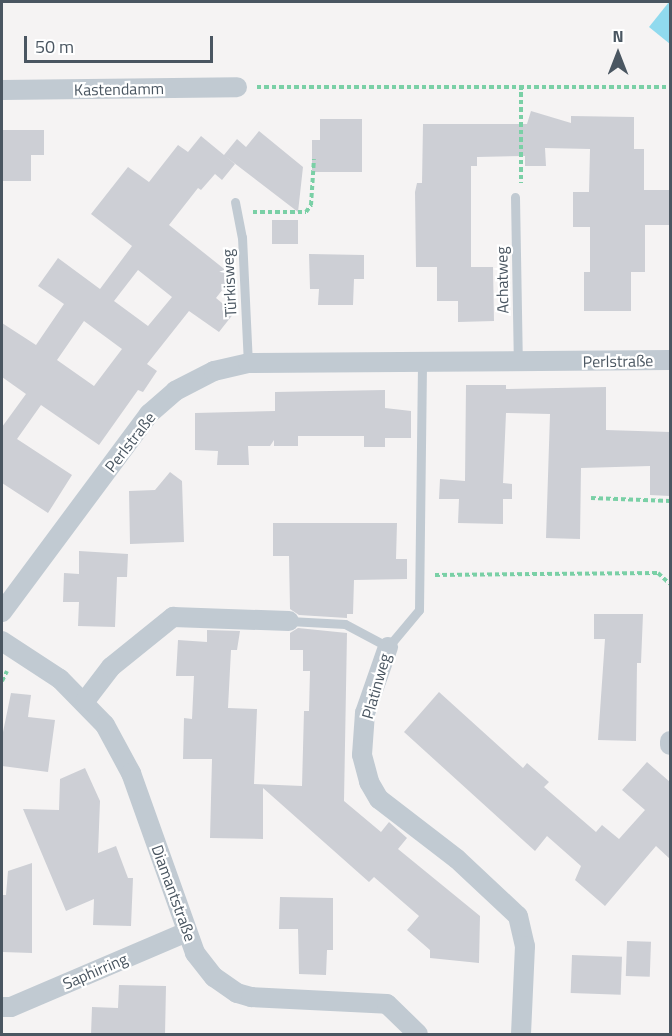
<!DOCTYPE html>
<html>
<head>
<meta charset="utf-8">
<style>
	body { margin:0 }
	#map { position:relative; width:672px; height:1036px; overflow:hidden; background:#f5f3f3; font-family:"Titillium Web",sans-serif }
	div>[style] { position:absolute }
	.water>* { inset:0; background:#90daee }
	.building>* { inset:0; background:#cdcfd5; transform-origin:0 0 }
	.path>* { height:4px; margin-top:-2px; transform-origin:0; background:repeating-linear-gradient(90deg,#7ad0a6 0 4.5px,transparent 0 7.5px) }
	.service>* { height:9px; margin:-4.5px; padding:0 4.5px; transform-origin:4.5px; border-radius:4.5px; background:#c1cad2 }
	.minor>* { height:20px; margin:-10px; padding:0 10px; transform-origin:10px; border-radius:10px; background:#c1cad2 }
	span { translate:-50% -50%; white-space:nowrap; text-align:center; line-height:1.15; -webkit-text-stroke:4.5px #fff; paint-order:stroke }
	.street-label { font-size:16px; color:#4a5661 }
	.frame { position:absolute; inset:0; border:3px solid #4a5661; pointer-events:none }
	.north { position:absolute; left:588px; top:24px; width:60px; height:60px; -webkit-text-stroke:4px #fff; paint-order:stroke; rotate:0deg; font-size:16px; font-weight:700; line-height:24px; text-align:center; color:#4a5661 }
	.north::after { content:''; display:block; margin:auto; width:21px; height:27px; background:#4a5661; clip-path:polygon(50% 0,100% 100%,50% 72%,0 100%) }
	.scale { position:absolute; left:24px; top:36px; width:189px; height:27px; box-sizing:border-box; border:3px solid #4a5661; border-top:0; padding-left:8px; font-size:18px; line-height:21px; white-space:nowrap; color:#4a5661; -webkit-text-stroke:4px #fff; paint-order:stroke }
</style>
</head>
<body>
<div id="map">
	<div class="water">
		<i style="clip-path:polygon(669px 2px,670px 2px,670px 44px,649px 27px)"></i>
	</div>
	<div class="building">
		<i style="clip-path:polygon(531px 111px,571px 123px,571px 116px,634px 117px,634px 149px,644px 149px,644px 190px,670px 190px,670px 225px,645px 225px,645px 272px,631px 272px,631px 311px,584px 311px,584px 272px,590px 272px,590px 227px,573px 227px,573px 192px,589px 192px,590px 149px,545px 148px,546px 166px,525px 166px,525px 156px,477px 157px,477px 166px,471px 166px,471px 267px,493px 267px,494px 321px,458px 322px,458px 301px,437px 301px,437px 267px,416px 267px,415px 192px,417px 183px,422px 183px,423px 124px,527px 124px)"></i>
		<i style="clip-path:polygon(320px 119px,362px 119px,362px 172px,312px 172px,312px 140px,320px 140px)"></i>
		<i style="clip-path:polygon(2px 130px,44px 130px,44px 155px,31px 155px,31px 181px,2px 181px)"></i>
		<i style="clip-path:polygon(evenodd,259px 131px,303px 167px,298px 212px,225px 156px,235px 164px,222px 180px,215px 174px,201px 190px,198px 188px,169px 225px,233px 276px,216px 298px,234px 313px,219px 332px,189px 311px,147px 364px,157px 371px,143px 392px,138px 390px,99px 445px,41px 405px,17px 439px,72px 475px,48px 513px,2px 483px,2px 427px,26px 394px,2px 377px,2px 323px,36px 345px,64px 304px,38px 286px,58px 258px,100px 289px,132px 246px,91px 214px,128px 167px,149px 182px,178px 145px,188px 152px,201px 136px,224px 155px,237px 139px,246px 147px,259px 131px,138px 270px,172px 297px,148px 326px,114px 301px,138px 270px,259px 131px,84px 321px,122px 349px,94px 386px,57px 360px,84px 321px)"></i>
		<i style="left:272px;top:220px;width:26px;height:24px"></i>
		<i style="clip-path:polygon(309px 254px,364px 255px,364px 279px,354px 279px,353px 305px,318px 305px,319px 289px,310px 289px)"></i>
		<i style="clip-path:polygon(466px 385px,506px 385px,506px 389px,606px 387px,606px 430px,670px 432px,670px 496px,650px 495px,650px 466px,581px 468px,580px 539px,546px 538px,550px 414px,506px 413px,503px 483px,512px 484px,512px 499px,503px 499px,503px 524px,458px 523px,459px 499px,439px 499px,440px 479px,465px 481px)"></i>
		<i style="clip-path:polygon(385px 390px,385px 408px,411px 411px,411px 438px,385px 438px,385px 447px,364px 447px,364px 436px,298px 436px,298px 446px,274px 446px,274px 440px,270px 446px,248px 446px,249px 465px,217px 465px,218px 451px,195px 450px,195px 413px,275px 411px,275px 392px)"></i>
		<i style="clip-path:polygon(170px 472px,182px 481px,184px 542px,130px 544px,129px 491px,155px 490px)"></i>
		<i style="clip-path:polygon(273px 523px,397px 523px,396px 559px,407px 559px,407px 579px,354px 580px,353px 614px,347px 614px,347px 618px,299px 615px,290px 609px,289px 556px,273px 556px)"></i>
		<i style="clip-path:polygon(79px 551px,128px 554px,127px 577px,117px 577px,115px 627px,78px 626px,79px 602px,63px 602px,64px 573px,79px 574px)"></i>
		<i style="clip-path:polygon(594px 614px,643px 614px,641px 663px,637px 663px,636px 741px,598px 740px,605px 639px,594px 639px)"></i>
		<i style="clip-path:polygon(298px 628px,347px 633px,344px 801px,381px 832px,389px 822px,407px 838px,398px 849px,480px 916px,479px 963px,430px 958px,430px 950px,407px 930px,419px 916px,374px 877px,369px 882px,263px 788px,263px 839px,210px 838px,212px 759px,183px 759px,184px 718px,192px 719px,194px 676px,176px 676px,178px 640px,207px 642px,207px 630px,240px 631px,237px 650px,231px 650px,228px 708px,257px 709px,254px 784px,302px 786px,304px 711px,309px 711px,310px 671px,303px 671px,303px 650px,290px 650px,290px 633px)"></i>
		<i style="clip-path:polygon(439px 692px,523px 768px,527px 763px,549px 782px,544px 787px,596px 832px,602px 825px,619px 839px,645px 810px,622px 790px,647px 762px,670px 782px,670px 859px,656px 846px,605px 906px,575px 880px,581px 866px,547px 836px,535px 851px,404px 732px)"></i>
		<i style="clip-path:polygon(11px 693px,31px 695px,28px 717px,55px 720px,48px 772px,2px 766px,2px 737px)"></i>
		<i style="clip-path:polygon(85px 768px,100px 801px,98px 853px,116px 846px,128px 878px,133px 878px,131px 926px,93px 925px,94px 899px,66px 911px,23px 809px,59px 810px,60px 779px)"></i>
		<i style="clip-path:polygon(32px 863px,32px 953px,2px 952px,2px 895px,6px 895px,8px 871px)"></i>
		<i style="clip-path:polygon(280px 897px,333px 898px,333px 950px,327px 950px,326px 975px,299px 974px,298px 929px,279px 929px)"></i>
		<i style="left:627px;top:941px;width:24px;height:35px;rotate:2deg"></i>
		<i style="left:572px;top:955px;width:50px;height:38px;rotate:2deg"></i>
		<i style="clip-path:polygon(119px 985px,166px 986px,165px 1035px,91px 1035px,92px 1007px,118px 1008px)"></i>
	</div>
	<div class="path">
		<i style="left:521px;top:85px;width:98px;rotate:90deg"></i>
		<i style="left:257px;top:87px;width:413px"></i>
		<i style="left:253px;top:212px;width:53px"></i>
		<i style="left:306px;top:212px;width:9px;rotate:-54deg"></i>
		<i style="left:311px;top:205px;width:46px;rotate:-86.3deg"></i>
		<i style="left:591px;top:498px;width:79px;rotate:2.2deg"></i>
		<i style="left:435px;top:575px;width:223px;rotate:-0.5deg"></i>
		<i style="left:658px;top:573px;width:16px;rotate:43deg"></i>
		<i style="left:2px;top:681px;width:11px;rotate:-63deg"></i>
	</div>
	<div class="service">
		<i style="left:515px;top:197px;width:165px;rotate:89deg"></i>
		<i style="left:235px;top:202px;width:36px;rotate:79deg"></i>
		<i style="left:242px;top:237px;width:126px;rotate:87.3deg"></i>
		<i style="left:289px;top:621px;width:56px;rotate:3.1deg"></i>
		<i style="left:345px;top:624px;width:49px;rotate:28.1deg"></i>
		<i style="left:388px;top:647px;width:48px;rotate:-50deg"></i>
		<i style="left:419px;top:610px;width:247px;rotate:-89.3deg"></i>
	</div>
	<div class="minor">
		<i style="left:2px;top:90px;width:235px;rotate:-0.7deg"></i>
		<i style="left:2px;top:612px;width:247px;rotate:-53.4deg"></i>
		<i style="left:149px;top:414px;width:35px;rotate:-41deg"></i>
		<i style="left:175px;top:391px;width:44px;rotate:-27.1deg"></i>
		<i style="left:214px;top:371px;width:35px;rotate:-13deg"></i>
		<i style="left:248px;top:363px;width:422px;rotate:-0.4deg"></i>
		<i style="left:2px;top:641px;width:69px;rotate:33.2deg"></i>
		<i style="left:60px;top:679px;width:64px;rotate:45.6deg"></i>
		<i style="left:105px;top:725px;width:55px;rotate:61.6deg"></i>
		<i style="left:131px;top:773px;width:191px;rotate:70.4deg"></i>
		<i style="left:195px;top:953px;width:31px;rotate:52deg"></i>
		<i style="left:214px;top:977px;width:28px;rotate:35deg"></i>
		<i style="left:237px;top:993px;width:15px;rotate:16deg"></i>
		<i style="left:251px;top:997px;width:136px;rotate:2.9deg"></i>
		<i style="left:387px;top:1004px;width:43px;rotate:44.1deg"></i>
		<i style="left:388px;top:647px;width:70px;rotate:109.2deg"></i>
		<i style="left:365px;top:713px;width:42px;rotate:94.1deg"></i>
		<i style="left:362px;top:755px;width:28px;rotate:75deg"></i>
		<i style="left:369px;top:782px;width:20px;rotate:60deg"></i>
		<i style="left:379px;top:799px;width:98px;rotate:37.6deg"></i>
		<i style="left:457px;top:859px;width:83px;rotate:43.1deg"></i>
		<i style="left:518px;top:916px;width:31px;rotate:77deg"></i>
		<i style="left:525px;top:946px;width:88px;rotate:92.6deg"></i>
		<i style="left:85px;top:701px;width:43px;rotate:-52.6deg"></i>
		<i style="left:111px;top:667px;width:80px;rotate:-38.9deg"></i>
		<i style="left:173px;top:617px;width:116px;rotate:2deg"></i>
		<i style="left:670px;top:741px;width:4px;rotate:90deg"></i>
		<i style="left:2px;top:1007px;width:9px"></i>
		<i style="left:11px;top:1007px;width:191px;rotate:-23.1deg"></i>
	</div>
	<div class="street-label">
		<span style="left:119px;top:89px;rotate:-1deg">Kastendamm</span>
		<span style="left:502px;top:280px;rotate:-91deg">Achatweg</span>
		<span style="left:229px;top:283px;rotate:-93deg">Türkisweg</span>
		<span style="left:618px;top:361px;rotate:-1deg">Perlstraße</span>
		<span style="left:130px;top:442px;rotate:-52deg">Perlstraße</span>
		<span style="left:376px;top:686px;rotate:-74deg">Platinweg</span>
		<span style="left:174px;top:893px;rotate:70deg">Diamantstraße</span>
		<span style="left:95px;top:971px;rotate:-23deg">Saphirring</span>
	</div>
	<div class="frame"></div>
	<div class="north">N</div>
	<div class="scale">50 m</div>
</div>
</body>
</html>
